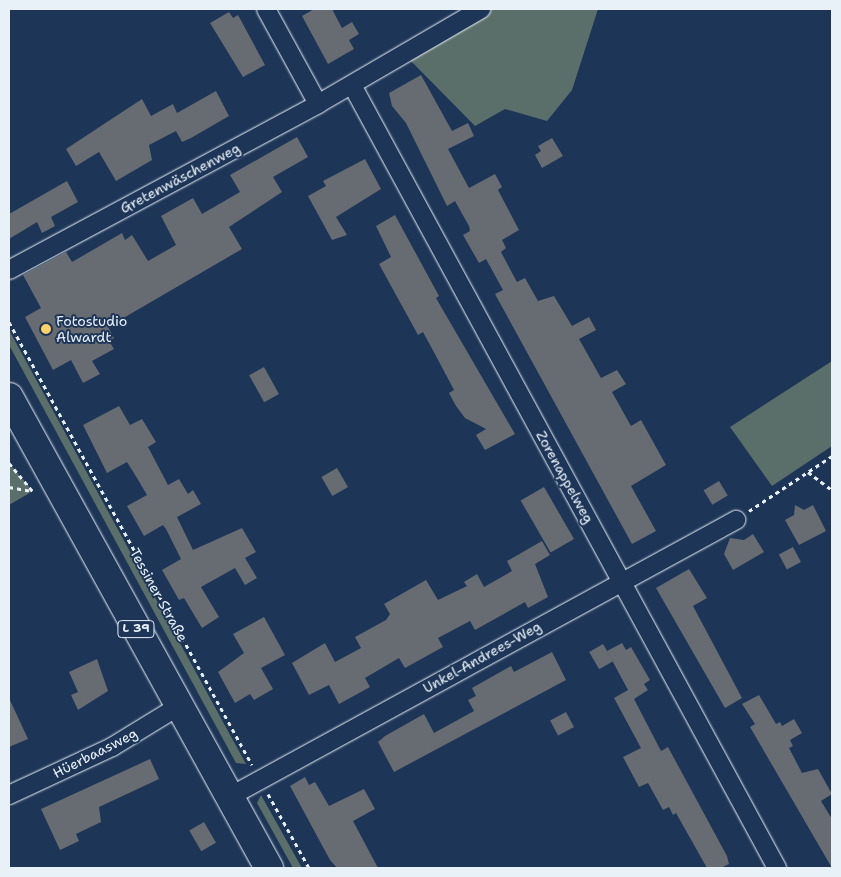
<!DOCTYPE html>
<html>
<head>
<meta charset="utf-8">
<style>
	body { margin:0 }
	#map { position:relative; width:841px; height:877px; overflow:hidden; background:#1d3557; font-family:"Shantell Sans",sans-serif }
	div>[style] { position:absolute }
	.green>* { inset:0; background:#5a6e6a }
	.building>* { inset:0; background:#666c72; transform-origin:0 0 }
	.path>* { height:3px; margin-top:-1.5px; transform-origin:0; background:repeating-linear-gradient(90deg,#e8f1f8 0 4px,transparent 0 8px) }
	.roads { filter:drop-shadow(0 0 1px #e8f1f8) drop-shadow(0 0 1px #e8f1f8) }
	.minor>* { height:18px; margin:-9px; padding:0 9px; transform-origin:9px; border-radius:9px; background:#1d3557 }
	.primary>* { height:28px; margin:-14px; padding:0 14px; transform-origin:14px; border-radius:14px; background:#1d3557 }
	.dots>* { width:14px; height:14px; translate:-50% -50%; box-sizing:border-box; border:2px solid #1d3557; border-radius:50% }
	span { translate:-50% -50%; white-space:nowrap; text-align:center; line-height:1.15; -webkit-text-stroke:4px #1d3557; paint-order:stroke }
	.shield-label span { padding:1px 4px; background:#1d3557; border:1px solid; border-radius:4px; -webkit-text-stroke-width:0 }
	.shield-label { font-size:12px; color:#e8f1f8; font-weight:700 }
	.street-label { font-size:14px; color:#e8f1f8 }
	.poi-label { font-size:14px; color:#e8f1f8 }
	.left { translate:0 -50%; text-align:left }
	.frame { position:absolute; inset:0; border:10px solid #e8f1f8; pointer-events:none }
</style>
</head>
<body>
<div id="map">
	<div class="green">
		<i style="clip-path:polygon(481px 9px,598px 9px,572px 90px,547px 121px,505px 109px,475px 126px,404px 54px)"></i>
		<i style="clip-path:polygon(9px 330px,246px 764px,236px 763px,9px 345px)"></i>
		<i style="clip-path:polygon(832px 361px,832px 446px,772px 486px,730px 427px)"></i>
		<i style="clip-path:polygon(9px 463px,33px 491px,9px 505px)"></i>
		<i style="clip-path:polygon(261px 795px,302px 868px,293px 868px,257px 803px)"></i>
	</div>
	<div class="building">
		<i style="clip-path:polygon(314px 9px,332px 9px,342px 28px,352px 22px,359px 34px,349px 40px,354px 49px,328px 64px,302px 16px)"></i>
		<i style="clip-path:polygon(229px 12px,233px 18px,238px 15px,265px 65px,243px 77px,210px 23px)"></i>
		<i style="clip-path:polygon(421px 75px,452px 131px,468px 123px,474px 136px,448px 149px,469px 188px,495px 174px,502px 187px,498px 190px,519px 230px,502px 240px,506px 248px,501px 252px,517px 282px,525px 278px,538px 301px,554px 296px,572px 326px,589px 317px,596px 330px,579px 339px,601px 378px,617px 370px,626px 384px,612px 392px,631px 426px,641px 420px,666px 465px,631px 486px,656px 531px,632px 544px,495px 294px,503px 290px,486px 259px,479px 263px,463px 235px,470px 231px,469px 226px,455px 201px,447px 206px,406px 123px,392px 106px,389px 93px)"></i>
		<i style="clip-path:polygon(216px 91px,229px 116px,191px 138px,182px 142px,176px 131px,149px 145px,152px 160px,116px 181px,99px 152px,76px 166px,66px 149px,142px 99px,151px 116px,173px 104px,177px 113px)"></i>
		<i style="clip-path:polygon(297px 137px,308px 157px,273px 177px,282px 192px,229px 227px,242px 249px,108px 327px,114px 338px,109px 341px,114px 349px,92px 361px,100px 374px,83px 383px,71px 360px,53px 370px,25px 317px,41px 308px,23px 275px,66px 252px,72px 262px,122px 233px,125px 240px,132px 235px,148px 261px,176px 245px,161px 216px,193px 198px,202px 214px,240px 192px,230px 175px)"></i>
		<i style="clip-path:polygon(552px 138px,563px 156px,542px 168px,535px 155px,541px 151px,538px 146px)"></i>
		<i style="clip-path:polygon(365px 159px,381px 189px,336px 217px,347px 235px,332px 240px,308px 196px,326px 186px,323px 181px)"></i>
		<i style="clip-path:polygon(67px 181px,78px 202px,51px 217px,55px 226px,42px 233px,37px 222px,9px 239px,9px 214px)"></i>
		<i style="clip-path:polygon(395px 215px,439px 296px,436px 298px,515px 434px,485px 450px,476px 435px,486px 429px,465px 418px,456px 406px,449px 393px,454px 390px,436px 356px,423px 332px,418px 335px,379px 264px,391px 257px,376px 226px)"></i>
		<i style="left:264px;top:367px;width:31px;height:17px;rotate:61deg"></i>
		<i style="clip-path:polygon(119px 406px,130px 425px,142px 419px,156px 442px,148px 447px,168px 485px,179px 479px,188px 494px,193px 490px,201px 504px,177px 517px,193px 550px,242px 528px,256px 552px,245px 558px,257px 578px,245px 585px,235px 568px,201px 587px,219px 617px,202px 628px,184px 598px,179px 600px,162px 570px,181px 559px,166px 529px,163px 525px,144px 536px,127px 506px,147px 495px,137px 478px,127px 462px,107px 473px,83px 425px)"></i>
		<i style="left:337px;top:468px;width:22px;height:18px;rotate:60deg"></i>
		<i style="left:719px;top:481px;width:17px;height:18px;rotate:59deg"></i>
		<i style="left:544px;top:487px;width:60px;height:27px;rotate:60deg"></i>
		<i style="clip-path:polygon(795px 505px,804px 510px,813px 505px,826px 531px,799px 545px,785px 520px,794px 515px)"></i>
		<i style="clip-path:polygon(753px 534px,764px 552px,733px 570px,724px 554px,730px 538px,744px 540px)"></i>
		<i style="clip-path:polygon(542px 541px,550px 555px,535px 564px,548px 597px,528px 608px,525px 602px,475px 630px,470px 621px,438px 638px,443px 647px,405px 668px,399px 658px,365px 678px,370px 687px,339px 704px,329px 685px,309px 695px,292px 663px,325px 643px,335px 662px,361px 648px,355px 637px,386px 620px,390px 614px,384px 604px,426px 580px,438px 600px,467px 586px,464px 582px,477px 574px,484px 587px,512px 571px,507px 561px)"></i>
		<i style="left:793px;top:547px;width:17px;height:16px;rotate:62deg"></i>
		<i style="clip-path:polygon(689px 569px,707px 598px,693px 606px,742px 698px,725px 708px,656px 588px)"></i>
		<i style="clip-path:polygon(264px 617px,285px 655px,261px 668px,273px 689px,254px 700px,250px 694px,235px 703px,218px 672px,244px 653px,233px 634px)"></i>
		<i style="clip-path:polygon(622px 643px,626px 650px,631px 647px,650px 680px,644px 684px,648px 690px,634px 699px,661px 751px,668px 747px,727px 856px,729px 864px,721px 868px,707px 868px,676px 813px,673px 815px,669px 807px,663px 810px,648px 783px,639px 787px,623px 757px,641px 748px,614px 698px,628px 690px,607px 651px)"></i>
		<i style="left:603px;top:644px;width:20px;height:16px;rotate:60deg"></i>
		<i style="clip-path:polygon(552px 652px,566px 680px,394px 772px,378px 742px,385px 736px,424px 714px,434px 733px,474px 711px,468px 700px,476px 696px,472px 688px,511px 666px,514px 672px)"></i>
		<i style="clip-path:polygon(97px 659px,108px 691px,78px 710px,71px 695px,78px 692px,69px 672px)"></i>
		<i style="clip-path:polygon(759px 695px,776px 724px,780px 722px,782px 726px,794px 719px,802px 733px,790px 740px,793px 746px,789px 748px,802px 773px,818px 769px,832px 794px,821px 801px,832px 819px,832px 868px,750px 727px,755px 724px,742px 704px)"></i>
		<i style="clip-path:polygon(9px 698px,28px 739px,9px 747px)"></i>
		<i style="left:566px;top:712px;width:17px;height:18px;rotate:62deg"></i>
		<i style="clip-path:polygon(150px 759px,159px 779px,99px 807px,101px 822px,76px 834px,79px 841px,60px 850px,41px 809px)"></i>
		<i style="clip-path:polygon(305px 777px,309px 785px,315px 782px,329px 806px,364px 789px,375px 809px,353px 821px,378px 868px,337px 868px,330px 860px,290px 786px)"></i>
		<i style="left:204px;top:822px;width:24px;height:17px;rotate:60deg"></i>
	</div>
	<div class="path">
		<i style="left:9px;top:322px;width:505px;rotate:61.25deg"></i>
		<i style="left:9px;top:463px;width:39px;rotate:50deg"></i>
		<i style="left:808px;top:472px;width:30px;rotate:37deg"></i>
		<i style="left:9px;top:487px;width:23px;rotate:10deg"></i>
		<i style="left:749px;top:511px;width:100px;rotate:-33.5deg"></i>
		<i style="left:268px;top:794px;width:85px;rotate:61deg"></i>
	</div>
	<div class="roads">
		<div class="minor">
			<i style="left:266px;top:9px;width:108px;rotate:61.3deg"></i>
			<i style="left:352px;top:85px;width:891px;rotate:61.51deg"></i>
			<i style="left:9px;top:270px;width:351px;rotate:-28.2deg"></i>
			<i style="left:318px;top:104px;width:189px;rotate:-30.2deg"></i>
			<i style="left:9px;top:795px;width:114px;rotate:-25deg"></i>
			<i style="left:112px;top:747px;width:79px;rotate:-31.5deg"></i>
			<i style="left:229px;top:797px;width:578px;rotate:-28.65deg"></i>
		</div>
		<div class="primary">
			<i style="left:9px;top:397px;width:538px;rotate:61.1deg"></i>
		</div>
	</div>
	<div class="dots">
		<i style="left:46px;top:329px;background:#ffd166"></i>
	</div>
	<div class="shield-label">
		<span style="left:136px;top:629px">L 39</span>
	</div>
	<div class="street-label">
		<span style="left:180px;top:178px;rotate:-28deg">Gretenwäschenweg</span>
		<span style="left:565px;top:477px;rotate:61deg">Zorenappelweg</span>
		<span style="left:159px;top:595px;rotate:61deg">Tessiner Straße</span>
		<span style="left:482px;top:657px;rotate:-29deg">Unkel-Andrees-Weg</span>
		<span style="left:95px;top:753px;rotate:-27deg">Hüerbaasweg</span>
	</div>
	<div class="poi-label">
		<span class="left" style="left:56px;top:329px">Fotostudio<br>Alwardt</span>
	</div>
	<div class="frame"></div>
</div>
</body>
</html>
